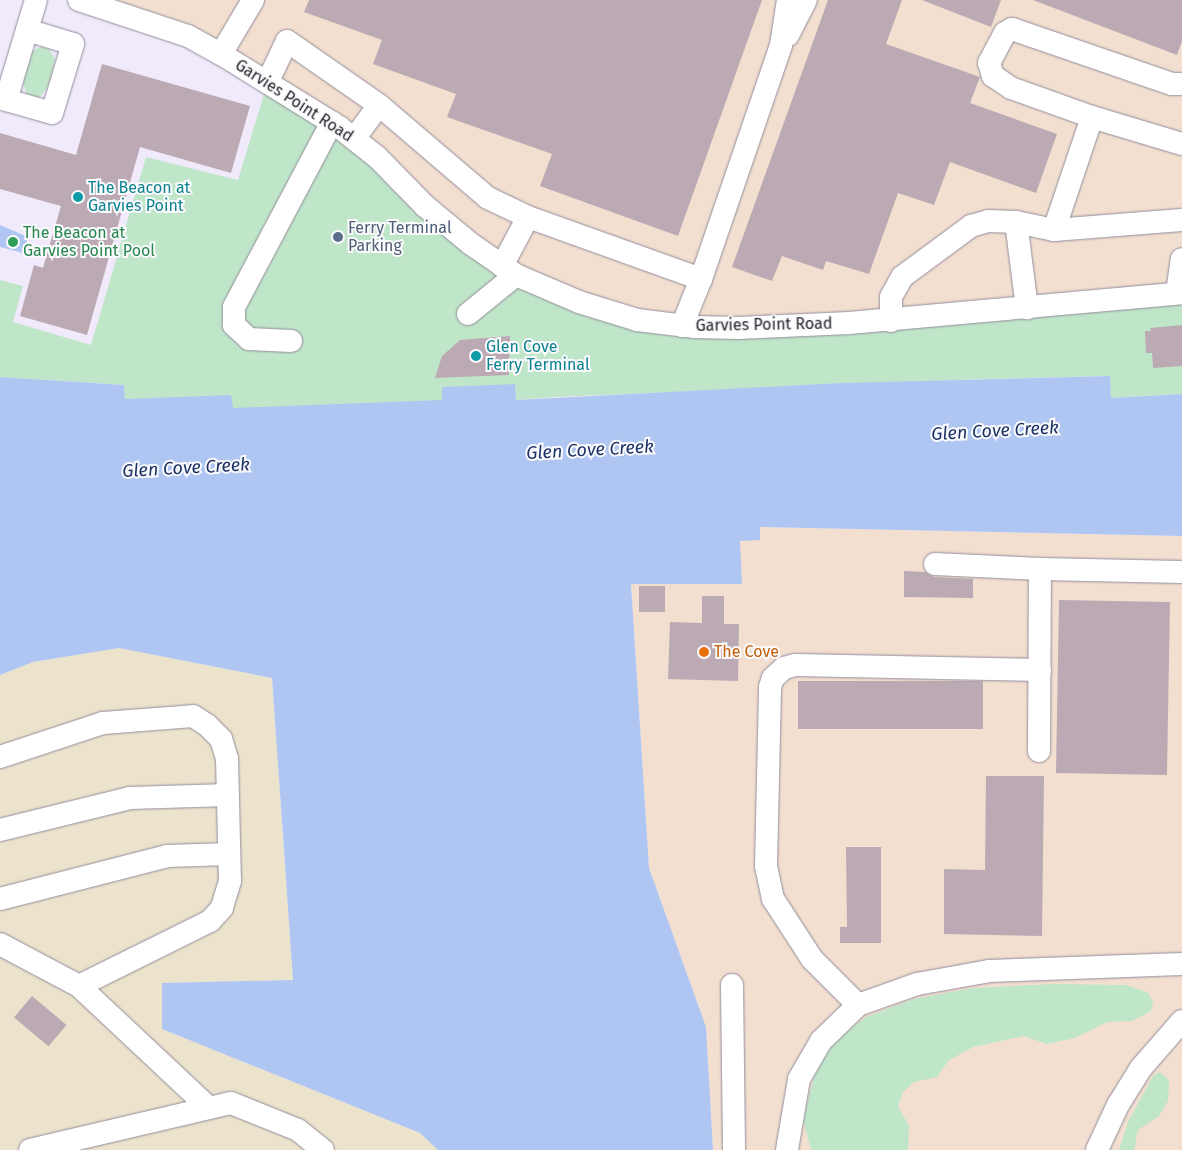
<!DOCTYPE html>
<html>
<head>
<meta charset="utf-8">
<style>
	body { margin:0 }
	#map { position:relative; width:1182px; height:1150px; overflow:hidden; background:#f0eafb; font-family:"Fira Sans",sans-serif }
	div>[style] { position:absolute }
	.commercial>* { inset:0; background:#ece3cd }
	.industrial>* { inset:0; background:#f3dfd0 }
	.green>* { inset:0; background:#c0e6c9 }
	.water>* { inset:0; background:#b0c6f2 }
	.building>* { inset:0; background:#bbaab3; transform-origin:0 0 }
	.roads { filter:drop-shadow(0 0 1px #928d9c) drop-shadow(0 0 1px #928d9c) }
	.minor>* { height:22px; margin:-11px; padding:0 11px; transform-origin:11px; border-radius:11px; background:#fff }
	.dots>* { width:14px; height:14px; translate:-50% -50%; box-sizing:border-box; border:2px solid #fbfafd; border-radius:50% }
	span { translate:-50% -50%; white-space:nowrap; text-align:center; line-height:1.15; -webkit-text-stroke:4px #fbfafd; paint-order:stroke }
	.street-label { font-size:16px; color:#27252b }
	.culture-label { font-size:16px; color:#0d838f }
	.left { translate:0 -50%; text-align:left }
	.service-label { font-size:16px; color:#4e5e75 }
	.leisure-label { font-size:16px; color:#27864d }
	.food-label { font-size:16px; color:#c56008 }
	.water-label { font-size:18px; color:#1b3266; font-style:italic }
</style>
</head>
<body>
<div id="map">
	<div class="commercial">
		<i style="clip-path:polygon(119px 648px,272px 678px,293px 980px,162px 983px,162px 1029px,420px 1133px,438px 1150px,0 1150px,0 675px,33px 662px)"></i>
	</div>
	<div class="industrial">
		<i style="clip-path:polygon(88px 0,1182px 0,1182px 296px,686px 325px,517px 273px,293px 96px)"></i>
		<i style="clip-path:polygon(760px 527px,1182px 536px,1182px 1150px,713px 1150px,706px 1027px,649px 868px,631px 583px,740px 583px,740px 540px)"></i>
	</div>
	<div class="green">
		<i style="clip-path:polygon(40px 47px,49px 49px,55px 59px,50px 84px,39px 98px,27px 95px,23px 83px,29px 59px,33px 51px)"></i>
		<i style="clip-path:polygon(268px 81px,517px 273px,686px 325px,1182px 296px,1182px 394px,1110px 398px,1110px 376px,984px 379px,556px 397px,220px 421px,126px 413px,124px 385px,0 377px,0 280px,23px 286px,13px 322px,91px 345px,146px 157px,238px 180px)"></i>
		<i style="clip-path:polygon(1052px 984px,1125px 985px,1147px 992px,1153px 1001px,1151px 1011px,1132px 1021px,1107px 1022px,1075px 1038px,1047px 1044px,1024px 1036px,973px 1047px,948px 1061px,937px 1077px,914px 1082px,903px 1092px,898px 1106px,909px 1126px,908px 1150px,811px 1150px,803px 1120px,815px 1073px,832px 1043px,866px 1017px,914px 999px,973px 988px)"></i>
		<i style="clip-path:polygon(1160px 1072px,1169px 1080px,1168px 1101px,1159px 1116px,1138px 1130px,1134px 1150px,1119px 1150px,1128px 1122px,1153px 1076px)"></i>
	</div>
	<div class="water">
		<i style="clip-path:polygon(0 225px,28px 237px,23px 253px,0 247px)"></i>
		<i style="clip-path:polygon(1110px 376px,1111px 398px,1182px 394px,1182px 536px,760px 527px,760px 540px,740px 541px,742px 584px,631px 584px,649px 868px,706px 1027px,713px 1150px,438px 1150px,420px 1133px,162px 1029px,162px 983px,293px 980px,272px 678px,119px 648px,33px 662px,0 675px,0 377px,124px 385px,125px 399px,231px 395px,233px 408px,442px 400px,442px 387px,515px 384px,516px 400px,841px 383px)"></i>
	</div>
	<div class="building">
		<i style="clip-path:polygon(309px 0,762px 0,678px 236px,540px 186px,552px 154px,447px 117px,456px 94px,373px 64px,382px 40px,304px 12px)"></i>
		<i style="clip-path:polygon(828px 0,902px 0,886px 44px,980px 77px,970px 103px,1057px 134px,1036px 193px,950px 162px,934px 205px,898px 193px,869px 274px,826px 261px,823px 270px,782px 256px,772px 281px,732px 267px)"></i>
		<i style="clip-path:polygon(922px 0,1001px 0,991px 27px)"></i>
		<i style="clip-path:polygon(1033px 0,1182px 0,1182px 41px,1177px 55px)"></i>
		<i style="clip-path:polygon(102px 64px,250px 106px,231px 173px,140px 147px,87px 335px,20px 316px,34px 265px,43px 268px,61px 206px,0 189px,0 133px,76px 155px)"></i>
		<i style="clip-path:polygon(1182px 325px,1182px 366px,1153px 368px,1152px 353px,1146px 353px,1145px 331px,1151px 331px,1150px 328px)"></i>
		<i style="clip-path:polygon(510px 336px,509px 375px,435px 378px,442px 356px,460px 340px)"></i>
		<i style="clip-path:polygon(904px 571px,925px 572px,934px 577px,973px 579px,973px 598px,904px 597px)"></i>
		<i style="left:639px;top:586px;width:26px;height:26px"></i>
		<i style="clip-path:polygon(702px 596px,724px 596px,724px 624px,739px 624px,738px 681px,668px 679px,670px 622px,702px 623px)"></i>
		<i style="left:1059px;top:600px;width:111px;height:173px;rotate:1deg"></i>
		<i style="left:798px;top:681px;width:185px;height:48px"></i>
		<i style="clip-path:polygon(986px 776px,1044px 776px,1042px 936px,944px 934px,944px 869px,985px 870px)"></i>
		<i style="clip-path:polygon(846px 847px,881px 847px,881px 943px,840px 943px,840px 927px,847px 927px)"></i>
		<i style="left:32px;top:996px;width:45px;height:28px;rotate:40deg"></i>
	</div>
	<div class="roads">
		<div class="minor">
			<i style="left:79px;top:0;width:115px;rotate:18.3deg"></i>
			<i style="left:188px;top:36px;width:38px;rotate:29deg"></i>
			<i style="left:221px;top:54px;width:139px;rotate:31.7deg"></i>
			<i style="left:339px;top:127px;width:48px;rotate:38.3deg"></i>
			<i style="left:377px;top:157px;width:69px;rotate:45.6deg"></i>
			<i style="left:425px;top:206px;width:60px;rotate:39.6deg"></i>
			<i style="left:471px;top:244px;width:55px;rotate:34.6deg"></i>
			<i style="left:516px;top:275px;width:69px;rotate:23.2deg"></i>
			<i style="left:579px;top:302px;width:61px;rotate:17.2deg"></i>
			<i style="left:637px;top:320px;width:57px;rotate:7deg"></i>
			<i style="left:694px;top:327px;width:44px;rotate:1.3deg"></i>
			<i style="left:738px;top:328px;width:111px;rotate:-2.6deg"></i>
			<i style="left:849px;top:323px;width:334px;rotate:-5.1deg"></i>
			<i style="left:27px;top:30px;width:48px;rotate:16.9deg"></i>
			<i style="left:73px;top:44px;width:72px;rotate:106.9deg"></i>
			<i style="left:52px;top:113px;width:48px;rotate:-164.2deg"></i>
			<i style="left:6px;top:100px;width:104px;rotate:-73.3deg"></i>
			<i style="left:788px;top:35px;width:39px;rotate:-63deg"></i>
			<i style="left:221px;top:54px;width:63px;rotate:-59.3deg"></i>
			<i style="left:268px;top:81px;width:44px;rotate:-64.6deg"></i>
			<i style="left:287px;top:41px;width:112px;rotate:34.8deg"></i>
			<i style="left:379px;top:105px;width:143px;rotate:40.5deg"></i>
			<i style="left:488px;top:198px;width:44px;rotate:25.4deg"></i>
			<i style="left:528px;top:217px;width:184px;rotate:19.7deg"></i>
			<i style="left:701px;top:279px;width:247px;rotate:-71.1deg"></i>
			<i style="left:781px;top:45px;width:46px;rotate:-81.2deg"></i>
			<i style="left:1092px;top:117px;width:86px;rotate:-160.3deg"></i>
			<i style="left:1011px;top:88px;width:22px;rotate:-146deg"></i>
			<i style="left:993px;top:76px;width:14px;rotate:-107deg"></i>
			<i style="left:989px;top:63px;width:34px;rotate:-62deg"></i>
			<i style="left:1005px;top:33px;width:8px;rotate:-30deg"></i>
			<i style="left:1012px;top:29px;width:169px;rotate:19deg"></i>
			<i style="left:1172px;top:84px;width:10px"></i>
			<i style="left:354px;top:139px;width:42px;rotate:-53.7deg"></i>
			<i style="left:1016px;top:222px;width:87px;rotate:82.7deg"></i>
			<i style="left:1054px;top:230px;width:119px;rotate:-71.4deg"></i>
			<i style="left:1092px;top:117px;width:94px;rotate:16.7deg"></i>
			<i style="left:502px;top:266px;width:55px;rotate:-62deg"></i>
			<i style="left:1177px;top:293px;width:34px;rotate:-82deg"></i>
			<i style="left:468px;top:314px;width:62px;rotate:-39.1deg"></i>
			<i style="left:891px;top:321px;width:24px;rotate:-90deg"></i>
			<i style="left:891px;top:297px;width:23px;rotate:-61deg"></i>
			<i style="left:902px;top:277px;width:86px;rotate:-36.5deg"></i>
			<i style="left:971px;top:226px;width:18px;rotate:-16deg"></i>
			<i style="left:988px;top:221px;width:28px;rotate:2deg"></i>
			<i style="left:1016px;top:222px;width:39px;rotate:12deg"></i>
			<i style="left:1054px;top:230px;width:128px;rotate:-4.5deg"></i>
			<i style="left:682px;top:326px;width:51px;rotate:-68deg"></i>
			<i style="left:291px;top:341px;width:42px;rotate:-177.3deg"></i>
			<i style="left:249px;top:339px;width:21px;rotate:-137deg"></i>
			<i style="left:234px;top:325px;width:18px;rotate:-90deg"></i>
			<i style="left:234px;top:307px;width:209px;rotate:-62.1deg"></i>
			<i style="left:935px;top:564px;width:105px;rotate:2.7deg"></i>
			<i style="left:1039px;top:751px;width:182px;rotate:-89.7deg"></i>
			<i style="left:1040px;top:569px;width:142px;rotate:1.2deg"></i>
			<i style="left:0;top:757px;width:108px;rotate:-18.3deg"></i>
			<i style="left:103px;top:723px;width:90px;rotate:-4.4deg"></i>
			<i style="left:193px;top:716px;width:17px;rotate:33deg"></i>
			<i style="left:207px;top:725px;width:20px;rotate:45deg"></i>
			<i style="left:221px;top:739px;width:21px;rotate:73deg"></i>
			<i style="left:227px;top:759px;width:122px;rotate:88.6deg"></i>
			<i style="left:230px;top:881px;width:28px;rotate:107deg"></i>
			<i style="left:222px;top:908px;width:18px;rotate:133deg"></i>
			<i style="left:210px;top:921px;width:146px;rotate:153.6deg"></i>
			<i style="left:79px;top:986px;width:89px;rotate:-152deg"></i>
			<i style="left:0;top:830px;width:134px;rotate:-13.8deg"></i>
			<i style="left:130px;top:798px;width:98px;rotate:-1.8deg"></i>
			<i style="left:0;top:899px;width:172px;rotate:-14.4deg"></i>
			<i style="left:167px;top:856px;width:62px;rotate:-1.8deg"></i>
			<i style="left:732px;top:985px;width:165px;rotate:89.3deg"></i>
			<i style="left:79px;top:986px;width:178px;rotate:43.2deg"></i>
			<i style="left:858px;top:1005px;width:65px;rotate:-135deg"></i>
			<i style="left:812px;top:959px;width:72px;rotate:-123deg"></i>
			<i style="left:773px;top:899px;width:34px;rotate:-102deg"></i>
			<i style="left:766px;top:866px;width:179px;rotate:-88.7deg"></i>
			<i style="left:770px;top:687px;width:9px;rotate:-72deg"></i>
			<i style="left:773px;top:678px;width:15px;rotate:-42deg"></i>
			<i style="left:784px;top:668px;width:11px;rotate:-15deg"></i>
			<i style="left:795px;top:665px;width:245px;rotate:1.2deg"></i>
			<i style="left:30px;top:1150px;width:206px;rotate:-13.2deg"></i>
			<i style="left:231px;top:1103px;width:72px;rotate:21.9deg"></i>
			<i style="left:298px;top:1130px;width:32px;rotate:39deg"></i>
			<i style="left:787px;top:1150px;width:72px;rotate:-80.4deg"></i>
			<i style="left:799px;top:1079px;width:44px;rotate:-59.9deg"></i>
			<i style="left:821px;top:1041px;width:52px;rotate:-44.2deg"></i>
			<i style="left:858px;top:1005px;width:63px;rotate:-19.6deg"></i>
			<i style="left:917px;top:984px;width:73px;rotate:-10.2deg"></i>
			<i style="left:989px;top:971px;width:193px;rotate:-2.1deg"></i>
			<i style="left:1097px;top:1150px;width:50px;rotate:-65deg"></i>
			<i style="left:1118px;top:1105px;width:44px;rotate:-58.1deg"></i>
			<i style="left:1141px;top:1068px;width:62px;rotate:-48.9deg"></i>
		</div>
	</div>
	<div class="dots">
		<i style="left:78px;top:197px;background:#0f9aa8"></i>
		<i style="left:338px;top:237px;background:#5c6f8a"></i>
		<i style="left:13px;top:242px;background:#2e9e5b"></i>
		<i style="left:476px;top:356px;background:#0f9aa8"></i>
		<i style="left:704px;top:652px;background:#e8710a"></i>
	</div>
	<div class="street-label">
		<span style="left:294px;top:101px;rotate:33deg">Garvies Point Road</span>
		<span style="left:764px;top:325px;rotate:-1deg">Garvies Point Road</span>
	</div>
	<div class="culture-label">
		<span class="left" style="left:88px;top:197px">The Beacon at<br>Garvies Point</span>
		<span class="left" style="left:486px;top:356px">Glen Cove<br>Ferry Terminal</span>
	</div>
	<div class="service-label">
		<span class="left" style="left:348px;top:237px">Ferry Terminal<br>Parking</span>
	</div>
	<div class="leisure-label">
		<span class="left" style="left:23px;top:242px">The Beacon at<br>Garvies Point Pool</span>
	</div>
	<div class="food-label">
		<span class="left" style="left:714px;top:652px">The Cove</span>
	</div>
	<div class="water-label">
		<span style="left:995px;top:431px;rotate:-3deg">Glen Cove Creek</span>
		<span style="left:590px;top:450px;rotate:-3deg">Glen Cove Creek</span>
		<span style="left:186px;top:468px;rotate:-3deg">Glen Cove Creek</span>
	</div>
</div>
</body>
</html>
